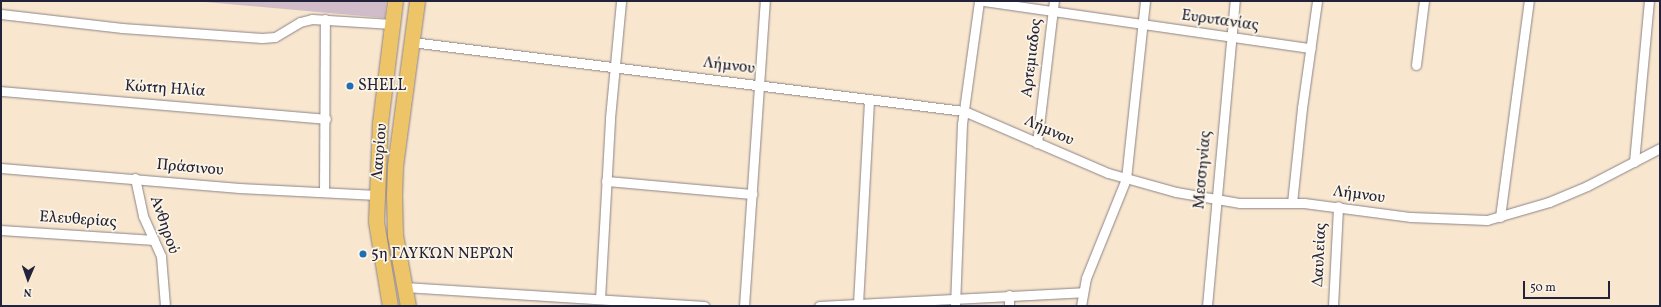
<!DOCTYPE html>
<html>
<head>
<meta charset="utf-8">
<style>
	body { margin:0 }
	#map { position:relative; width:1661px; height:307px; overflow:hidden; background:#f8e6cf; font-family:Vollkorn,serif }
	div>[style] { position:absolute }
	.industrial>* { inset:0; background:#d1bdca }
	.roads { filter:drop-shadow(0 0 1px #8d8485) drop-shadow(0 0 1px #8d8485) }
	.street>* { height:9px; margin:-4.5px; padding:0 4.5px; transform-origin:4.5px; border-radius:4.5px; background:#fff }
	.primary>* { height:15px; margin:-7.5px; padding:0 7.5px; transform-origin:7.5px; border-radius:7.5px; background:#eec469 }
	.dots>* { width:11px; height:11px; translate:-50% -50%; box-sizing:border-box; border:2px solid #fcf5e5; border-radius:50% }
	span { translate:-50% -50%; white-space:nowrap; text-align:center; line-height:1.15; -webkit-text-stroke:3.5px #fcf5e5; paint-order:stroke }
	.street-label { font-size:16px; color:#22223b }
	.poi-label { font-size:16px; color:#22223b }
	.left { translate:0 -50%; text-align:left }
	.frame { position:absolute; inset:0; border:2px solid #22223b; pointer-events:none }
	.north { position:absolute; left:8px; top:259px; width:40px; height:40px; -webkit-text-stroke:3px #fcf5e5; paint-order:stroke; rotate:182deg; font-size:11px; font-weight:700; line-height:16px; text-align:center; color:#22223b }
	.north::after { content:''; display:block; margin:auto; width:14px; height:18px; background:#22223b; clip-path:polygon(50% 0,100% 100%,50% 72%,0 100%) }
	.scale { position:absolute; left:1523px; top:281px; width:87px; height:18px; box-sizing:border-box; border:2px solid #22223b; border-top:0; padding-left:5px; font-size:12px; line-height:14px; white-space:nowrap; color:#22223b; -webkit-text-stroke:3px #fcf5e5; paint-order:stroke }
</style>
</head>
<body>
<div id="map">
	<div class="industrial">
		<i style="clip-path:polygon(194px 1px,386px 1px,385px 18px)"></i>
	</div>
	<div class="roads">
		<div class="street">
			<i style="left:983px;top:1px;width:331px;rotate:8.2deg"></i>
			<i style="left:1px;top:14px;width:122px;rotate:6.6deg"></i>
			<i style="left:122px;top:28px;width:140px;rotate:4.1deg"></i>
			<i style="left:262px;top:38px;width:13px;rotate:-4deg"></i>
			<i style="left:275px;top:37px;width:29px;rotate:-31deg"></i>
			<i style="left:300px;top:22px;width:12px;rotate:-14deg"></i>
			<i style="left:312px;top:19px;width:80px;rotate:3.6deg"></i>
			<i style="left:412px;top:42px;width:556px;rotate:7.13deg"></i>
			<i style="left:964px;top:111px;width:157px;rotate:23.3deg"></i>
			<i style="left:1108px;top:173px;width:71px;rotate:15.6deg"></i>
			<i style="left:1176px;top:192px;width:65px;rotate:9.8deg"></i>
			<i style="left:1240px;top:203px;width:64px"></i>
			<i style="left:1304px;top:203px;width:108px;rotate:7.5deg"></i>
			<i style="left:1411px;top:217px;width:76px;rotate:2.3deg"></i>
			<i style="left:1487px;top:220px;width:65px;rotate:-16.2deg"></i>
			<i style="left:1549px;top:202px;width:41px;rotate:-22.8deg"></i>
			<i style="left:1587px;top:186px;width:82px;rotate:-27.5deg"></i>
			<i style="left:1416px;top:65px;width:64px;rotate:-82.9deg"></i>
			<i style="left:1px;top:91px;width:326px;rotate:4.9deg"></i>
			<i style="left:1037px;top:143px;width:143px;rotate:-83.2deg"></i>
			<i style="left:1634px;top:162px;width:162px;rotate:-84.7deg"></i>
			<i style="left:1px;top:168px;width:239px;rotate:4.8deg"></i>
			<i style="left:239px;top:188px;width:138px;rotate:2.9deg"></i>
			<i style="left:135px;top:178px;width:39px;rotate:78deg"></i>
			<i style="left:143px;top:216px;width:44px;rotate:65.8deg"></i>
			<i style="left:161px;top:256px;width:50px;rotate:85.4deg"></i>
			<i style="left:606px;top:181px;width:147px;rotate:5.1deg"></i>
			<i style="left:324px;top:192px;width:173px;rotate:-89.7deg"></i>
			<i style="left:1292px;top:203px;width:96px;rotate:-84deg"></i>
			<i style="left:1302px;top:108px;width:108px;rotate:-82deg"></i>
			<i style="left:1500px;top:217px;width:218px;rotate:-82.4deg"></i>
			<i style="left:1px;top:230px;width:153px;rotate:3.7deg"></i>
			<i style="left:404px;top:287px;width:301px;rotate:3.6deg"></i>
			<i style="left:1009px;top:295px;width:11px;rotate:90deg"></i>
			<i style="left:600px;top:299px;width:181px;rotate:-86.8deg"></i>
			<i style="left:610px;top:118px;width:118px;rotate:-84.6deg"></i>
			<i style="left:858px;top:304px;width:205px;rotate:-86.9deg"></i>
			<i style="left:744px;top:306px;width:306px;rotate:-86.1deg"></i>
			<i style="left:819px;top:306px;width:264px;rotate:-3deg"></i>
			<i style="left:955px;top:306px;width:182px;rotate:-87.8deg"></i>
			<i style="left:962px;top:124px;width:124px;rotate:-82.1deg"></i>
			<i style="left:1081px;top:306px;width:28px;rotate:-80deg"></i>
			<i style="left:1086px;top:278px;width:107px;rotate:-68deg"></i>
			<i style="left:1126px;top:179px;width:179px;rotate:-83.9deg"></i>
			<i style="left:1207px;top:306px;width:306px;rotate:-84.8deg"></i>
			<i style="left:1333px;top:306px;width:100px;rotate:-87.1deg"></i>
		</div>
		<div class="primary">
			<i style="left:390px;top:306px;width:86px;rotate:-99.4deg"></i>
			<i style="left:376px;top:221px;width:98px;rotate:-87.7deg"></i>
			<i style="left:380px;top:123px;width:123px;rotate:-83deg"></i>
			<i style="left:408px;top:306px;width:72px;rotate:-100.4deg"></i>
			<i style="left:395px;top:235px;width:40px;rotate:-91.4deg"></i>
			<i style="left:394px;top:195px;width:29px;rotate:-88deg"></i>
			<i style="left:395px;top:166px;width:166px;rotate:-82.4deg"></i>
		</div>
	</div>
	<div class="dots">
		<i style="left:350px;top:86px;background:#1f6fb2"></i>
		<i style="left:363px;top:254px;background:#1f6fb2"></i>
	</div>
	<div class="street-label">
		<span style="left:1220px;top:21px;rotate:8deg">Ευρυτανίας</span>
		<span style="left:1032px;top:58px;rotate:-83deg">Αρτεμιαδος</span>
		<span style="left:729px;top:66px;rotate:7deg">Λήμνου</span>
		<span style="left:165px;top:89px;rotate:4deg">Κώττη Ηλία</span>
		<span style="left:1049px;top:131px;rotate:24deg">Λήμνου</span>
		<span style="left:380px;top:152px;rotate:-85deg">Λαυρίου</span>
		<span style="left:190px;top:168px;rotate:5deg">Πράσινου</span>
		<span style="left:1203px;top:170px;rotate:-85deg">Μεσσηνίας</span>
		<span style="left:1359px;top:195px;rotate:8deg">Λήμνου</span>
		<span style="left:78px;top:220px;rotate:4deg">Ελευθερίας</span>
		<span style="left:164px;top:225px;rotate:71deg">Ανθηρού</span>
		<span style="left:1320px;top:255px;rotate:-87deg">Δαυλείας</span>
	</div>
	<div class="poi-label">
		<span class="left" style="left:358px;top:86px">SHELL</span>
		<span class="left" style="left:371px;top:254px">5η ΓΛΥΚΏΝ ΝΕΡΏΝ</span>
	</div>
	<div class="frame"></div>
	<div class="north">N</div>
	<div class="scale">50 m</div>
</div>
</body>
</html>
